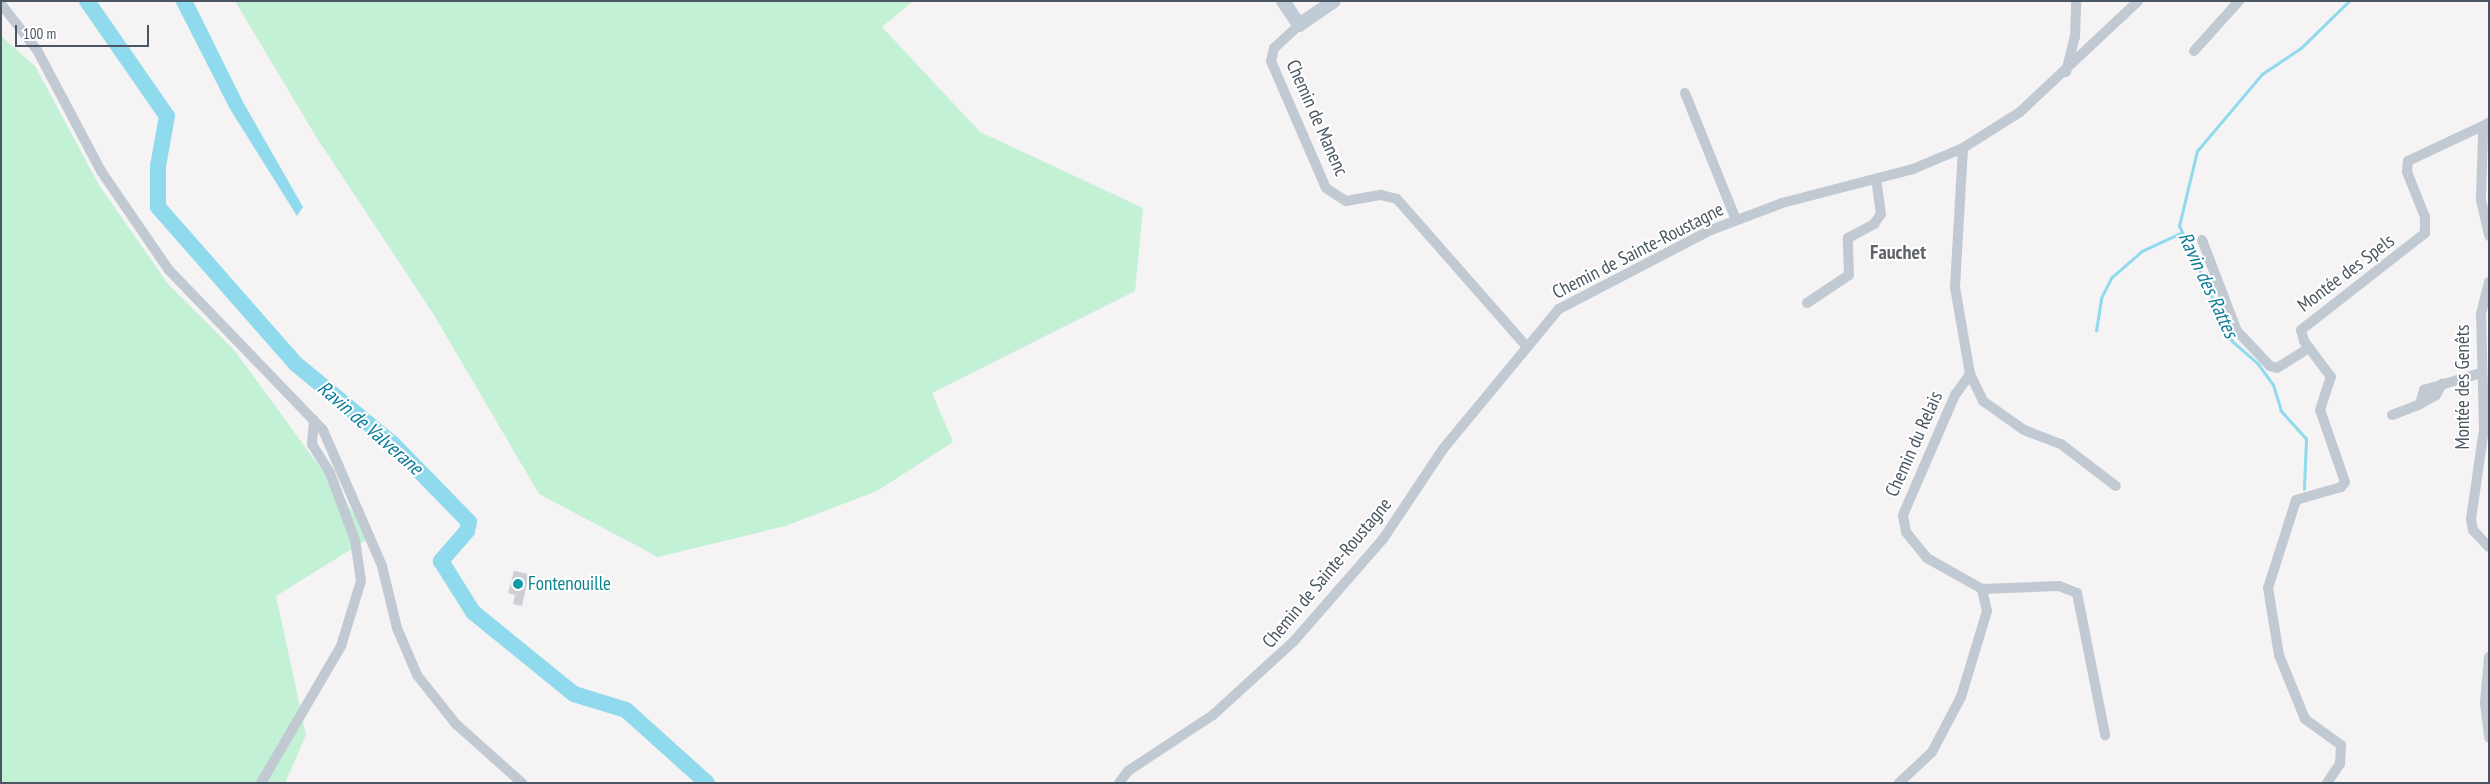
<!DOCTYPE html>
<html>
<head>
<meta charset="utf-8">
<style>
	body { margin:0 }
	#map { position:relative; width:2490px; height:784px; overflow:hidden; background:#f5f3f3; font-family:"PT Sans Narrow",sans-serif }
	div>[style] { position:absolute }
	.green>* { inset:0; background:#c3f1d5 }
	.water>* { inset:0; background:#90daee }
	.stream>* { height:2.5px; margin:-1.25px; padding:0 1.25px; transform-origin:1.25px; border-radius:1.25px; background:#90daee }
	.river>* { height:16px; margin:-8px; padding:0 8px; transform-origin:8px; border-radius:8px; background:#90daee }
	.building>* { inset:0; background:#cdcfd5 }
	.street>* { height:10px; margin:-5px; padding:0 5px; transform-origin:5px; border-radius:5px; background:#c1cad2 }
	.secondary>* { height:14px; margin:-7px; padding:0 7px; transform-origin:7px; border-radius:7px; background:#c1cbd6 }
	.dots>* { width:14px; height:14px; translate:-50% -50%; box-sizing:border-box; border:2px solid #fff; border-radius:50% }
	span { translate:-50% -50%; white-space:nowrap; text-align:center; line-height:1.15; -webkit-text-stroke:4px #fff; paint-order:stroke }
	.street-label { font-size:19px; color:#4a5661 }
	.culture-label { font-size:19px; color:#0d838f }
	.left { translate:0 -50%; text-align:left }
	.neighbourhood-label { font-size:20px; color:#5f6368; font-weight:700 }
	.water-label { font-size:20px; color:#0c7c9b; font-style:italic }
	.frame { position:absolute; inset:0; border:2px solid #4a5661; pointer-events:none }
	.scale { position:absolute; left:15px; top:25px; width:134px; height:22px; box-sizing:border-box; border:2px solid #4a5661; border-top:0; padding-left:6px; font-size:15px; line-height:18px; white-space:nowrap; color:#4a5661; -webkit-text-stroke:4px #fff; paint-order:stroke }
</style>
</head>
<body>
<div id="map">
	<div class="green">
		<i style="clip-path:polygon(235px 1px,913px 1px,882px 27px,980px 132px,1143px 208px,1135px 291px,932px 393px,953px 442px,877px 491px,785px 526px,658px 557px,539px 494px,434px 315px,315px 135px)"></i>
		<i style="clip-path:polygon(1px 36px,35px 66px,99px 185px,168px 284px,235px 351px,371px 537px,276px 596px,306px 735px,285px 783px,1px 783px)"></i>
	</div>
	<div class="water">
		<i style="clip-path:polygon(175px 1px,193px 1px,243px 102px,303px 207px,297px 216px,230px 109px)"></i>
	</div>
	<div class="stream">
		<i style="left:2096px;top:331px;width:33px;rotate:-81deg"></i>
		<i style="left:2101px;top:298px;width:22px;rotate:-63deg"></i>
		<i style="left:2111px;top:278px;width:41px;rotate:-41.1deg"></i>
		<i style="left:2142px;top:251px;width:43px;rotate:-24.8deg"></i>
		<i style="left:2304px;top:489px;width:50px;rotate:-87.7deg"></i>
		<i style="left:2306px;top:439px;width:38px;rotate:-132deg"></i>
		<i style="left:2281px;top:411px;width:27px;rotate:-107deg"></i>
		<i style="left:2273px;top:385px;width:26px;rotate:-126deg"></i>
		<i style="left:2258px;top:364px;width:35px;rotate:-139deg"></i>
		<i style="left:2232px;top:341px;width:127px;rotate:-114.7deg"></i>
		<i style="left:2179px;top:226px;width:77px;rotate:-76.5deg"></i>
		<i style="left:2197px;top:151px;width:101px;rotate:-49.8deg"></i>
		<i style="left:2262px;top:74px;width:47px;rotate:-33.7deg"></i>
		<i style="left:2301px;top:48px;width:67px;rotate:-44.4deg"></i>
	</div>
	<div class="river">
		<i style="left:87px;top:1px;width:140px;rotate:55.2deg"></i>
		<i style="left:167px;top:116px;width:51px;rotate:100.2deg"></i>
		<i style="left:158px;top:166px;width:41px;rotate:90deg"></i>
		<i style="left:158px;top:207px;width:209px;rotate:48.7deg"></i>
		<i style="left:296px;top:364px;width:124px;rotate:39.5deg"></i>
		<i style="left:392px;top:443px;width:110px;rotate:45.7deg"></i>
		<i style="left:469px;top:522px;width:9px;rotate:103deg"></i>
		<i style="left:467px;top:531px;width:40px;rotate:131deg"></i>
		<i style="left:441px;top:561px;width:60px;rotate:57.9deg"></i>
		<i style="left:473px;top:612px;width:130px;rotate:39.1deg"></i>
		<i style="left:574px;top:694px;width:54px;rotate:17.1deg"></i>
		<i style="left:626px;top:710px;width:109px;rotate:42deg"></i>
	</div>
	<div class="building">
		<i style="clip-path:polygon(514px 571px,529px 574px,522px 606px,513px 604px,515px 595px,508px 593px)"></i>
	</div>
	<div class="street">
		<i style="left:1px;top:4px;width:58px;rotate:52deg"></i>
		<i style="left:37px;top:50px;width:137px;rotate:62.1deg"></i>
		<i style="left:101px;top:171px;width:119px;rotate:55.6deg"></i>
		<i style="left:168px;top:269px;width:223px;rotate:46.1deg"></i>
		<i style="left:323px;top:430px;width:148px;rotate:66.5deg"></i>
		<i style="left:382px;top:566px;width:64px;rotate:76.4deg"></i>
		<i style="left:397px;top:628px;width:51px;rotate:66.9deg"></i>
		<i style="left:417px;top:675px;width:63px;rotate:51.5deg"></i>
		<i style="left:456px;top:724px;width:89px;rotate:41.8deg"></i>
		<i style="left:1299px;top:25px;width:34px;rotate:137deg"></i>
		<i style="left:1274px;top:48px;width:13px;rotate:103deg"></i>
		<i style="left:1271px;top:61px;width:138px;rotate:66.6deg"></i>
		<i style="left:1326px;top:188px;width:24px;rotate:33deg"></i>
		<i style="left:1346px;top:201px;width:36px;rotate:-10deg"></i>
		<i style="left:1381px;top:195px;width:16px;rotate:14deg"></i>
		<i style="left:1397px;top:199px;width:196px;rotate:48.7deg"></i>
		<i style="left:2194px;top:51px;width:67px;rotate:-48deg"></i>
		<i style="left:2066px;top:72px;width:36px;rotate:-76deg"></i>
		<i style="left:2075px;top:37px;width:36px;rotate:-88deg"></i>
		<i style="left:1685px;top:93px;width:137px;rotate:68.1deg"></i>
		<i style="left:2488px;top:123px;width:13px;rotate:113deg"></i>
		<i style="left:2483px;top:135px;width:65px;rotate:91.8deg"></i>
		<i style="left:2481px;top:200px;width:37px;rotate:77deg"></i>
		<i style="left:2202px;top:240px;width:97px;rotate:69deg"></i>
		<i style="left:2237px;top:331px;width:48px;rotate:46.7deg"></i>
		<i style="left:2270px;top:366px;width:7px;rotate:16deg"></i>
		<i style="left:2277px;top:368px;width:38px;rotate:-32deg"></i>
		<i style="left:2489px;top:282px;width:32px;rotate:104deg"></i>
		<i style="left:2481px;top:313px;width:116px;rotate:88.5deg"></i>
		<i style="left:2484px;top:429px;width:91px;rotate:98.2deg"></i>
		<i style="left:2471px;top:519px;width:11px;rotate:80deg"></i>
		<i style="left:2473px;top:530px;width:23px;rotate:47deg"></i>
		<i style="left:1807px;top:303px;width:50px;rotate:-33.7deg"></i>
		<i style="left:1849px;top:275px;width:37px;rotate:-92deg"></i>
		<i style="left:1848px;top:238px;width:30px;rotate:-28deg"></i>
		<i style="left:1874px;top:224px;width:12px;rotate:-55deg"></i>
		<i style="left:1881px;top:214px;width:34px;rotate:-98deg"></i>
		<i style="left:1970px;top:374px;width:30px;rotate:64deg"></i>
		<i style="left:1983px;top:401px;width:50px;rotate:35.3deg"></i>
		<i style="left:2024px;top:430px;width:40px;rotate:21deg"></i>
		<i style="left:2061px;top:444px;width:69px;rotate:37.4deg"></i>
		<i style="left:2420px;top:404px;width:18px;rotate:-29deg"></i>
		<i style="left:2436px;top:395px;width:13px;rotate:-61deg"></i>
		<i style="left:2392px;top:415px;width:30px;rotate:-21deg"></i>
		<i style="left:2420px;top:404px;width:15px;rotate:-74deg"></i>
		<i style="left:2424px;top:390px;width:59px;rotate:-16.6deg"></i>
		<i style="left:1982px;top:589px;width:77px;rotate:-2.2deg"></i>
		<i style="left:2059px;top:586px;width:19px;rotate:21deg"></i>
		<i style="left:2077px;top:593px;width:145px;rotate:78.8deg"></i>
		<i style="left:2489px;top:657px;width:46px;rotate:95deg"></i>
		<i style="left:2485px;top:703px;width:35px;rotate:83deg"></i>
		<i style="left:261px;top:783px;width:159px;rotate:-59.7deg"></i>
		<i style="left:341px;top:646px;width:68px;rotate:-72.9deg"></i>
		<i style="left:361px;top:581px;width:41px;rotate:-98.3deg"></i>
		<i style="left:355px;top:540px;width:72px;rotate:-110.5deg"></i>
		<i style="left:330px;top:473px;width:34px;rotate:-122deg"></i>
		<i style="left:312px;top:444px;width:24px;rotate:-85deg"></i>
		<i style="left:1119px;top:783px;width:15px;rotate:-53deg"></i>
		<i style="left:1128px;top:771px;width:102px;rotate:-33.4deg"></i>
		<i style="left:1213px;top:715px;width:110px;rotate:-42.4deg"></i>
		<i style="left:1294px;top:641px;width:135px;rotate:-48.9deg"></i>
		<i style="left:1383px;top:539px;width:108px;rotate:-56.3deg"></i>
		<i style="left:1443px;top:449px;width:182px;rotate:-50.4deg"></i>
		<i style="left:1559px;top:309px;width:171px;rotate:-27.5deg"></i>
		<i style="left:1711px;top:230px;width:76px;rotate:-20.8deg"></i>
		<i style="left:1782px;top:203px;width:135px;rotate:-14.5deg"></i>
		<i style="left:1913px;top:169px;width:54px;rotate:-22.8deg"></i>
		<i style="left:1963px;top:148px;width:67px;rotate:-32.3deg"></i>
		<i style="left:2020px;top:112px;width:162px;rotate:-43.2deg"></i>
		<i style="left:1899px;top:783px;width:45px;rotate:-43.2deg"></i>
		<i style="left:1932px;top:752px;width:62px;rotate:-62.2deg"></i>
		<i style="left:1961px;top:697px;width:90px;rotate:-73.2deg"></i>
		<i style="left:1987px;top:611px;width:23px;rotate:-103deg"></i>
		<i style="left:1982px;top:589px;width:63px;rotate:-150.6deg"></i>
		<i style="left:1927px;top:558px;width:33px;rotate:-129deg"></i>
		<i style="left:1906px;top:532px;width:17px;rotate:-100deg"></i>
		<i style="left:1903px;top:515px;width:131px;rotate:-66.6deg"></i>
		<i style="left:1955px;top:395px;width:26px;rotate:-54deg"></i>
		<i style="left:1970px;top:374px;width:88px;rotate:-99.8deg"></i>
		<i style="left:1955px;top:287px;width:139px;rotate:-86.7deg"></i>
		<i style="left:2327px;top:783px;width:23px;rotate:-56deg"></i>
		<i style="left:2340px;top:764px;width:19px;rotate:-87deg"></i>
		<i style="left:2341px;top:745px;width:44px;rotate:-144.2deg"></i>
		<i style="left:2305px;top:719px;width:69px;rotate:-112.1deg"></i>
		<i style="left:2279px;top:655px;width:68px;rotate:-99.3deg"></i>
		<i style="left:2268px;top:588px;width:92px;rotate:-72.3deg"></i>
		<i style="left:2296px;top:500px;width:47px;rotate:-16.1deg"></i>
		<i style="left:2341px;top:487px;width:6px;rotate:-51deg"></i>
		<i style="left:2345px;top:482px;width:76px;rotate:-109.1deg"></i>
		<i style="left:2320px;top:410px;width:35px;rotate:-72deg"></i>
		<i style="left:2331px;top:377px;width:45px;rotate:-126.9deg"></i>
		<i style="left:2304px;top:341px;width:11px;rotate:-105deg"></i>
		<i style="left:2301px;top:330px;width:157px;rotate:-38deg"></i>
		<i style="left:2425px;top:233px;width:16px;rotate:-90deg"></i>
		<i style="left:2425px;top:217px;width:48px;rotate:-111.8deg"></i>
		<i style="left:2407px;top:172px;width:11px;rotate:-85deg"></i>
		<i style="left:2408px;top:161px;width:87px;rotate:-25.1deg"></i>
	</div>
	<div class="secondary">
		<i style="left:1283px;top:1px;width:29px;rotate:56deg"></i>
		<i style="left:1299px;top:25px;width:42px;rotate:-34.4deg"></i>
	</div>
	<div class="dots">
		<i style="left:518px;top:584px;background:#0f9aa8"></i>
	</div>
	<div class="street-label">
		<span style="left:1317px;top:118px;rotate:66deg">Chemin de Manenc</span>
		<span style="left:1638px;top:251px;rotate:-27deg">Chemin de Sainte-Roustagne</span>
		<span style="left:2346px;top:273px;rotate:-37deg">Montée des Spels</span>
		<span style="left:2463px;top:387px;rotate:-90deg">Montée des Genêts</span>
		<span style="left:1914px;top:444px;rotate:-66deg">Chemin du Relais</span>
		<span style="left:1327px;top:573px;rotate:-50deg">Chemin de Sainte-Roustagne</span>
	</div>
	<div class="culture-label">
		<span class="left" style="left:528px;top:584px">Fontenouille</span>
	</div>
	<div class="neighbourhood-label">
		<span style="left:1898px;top:252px">Fauchet</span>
	</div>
	<div class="water-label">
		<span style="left:2208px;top:285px;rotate:65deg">Ravin des Rattes</span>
		<span style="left:370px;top:428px;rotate:41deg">Ravin de Valverane</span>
	</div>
	<div class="frame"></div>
	<div class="scale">100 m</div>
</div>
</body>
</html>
